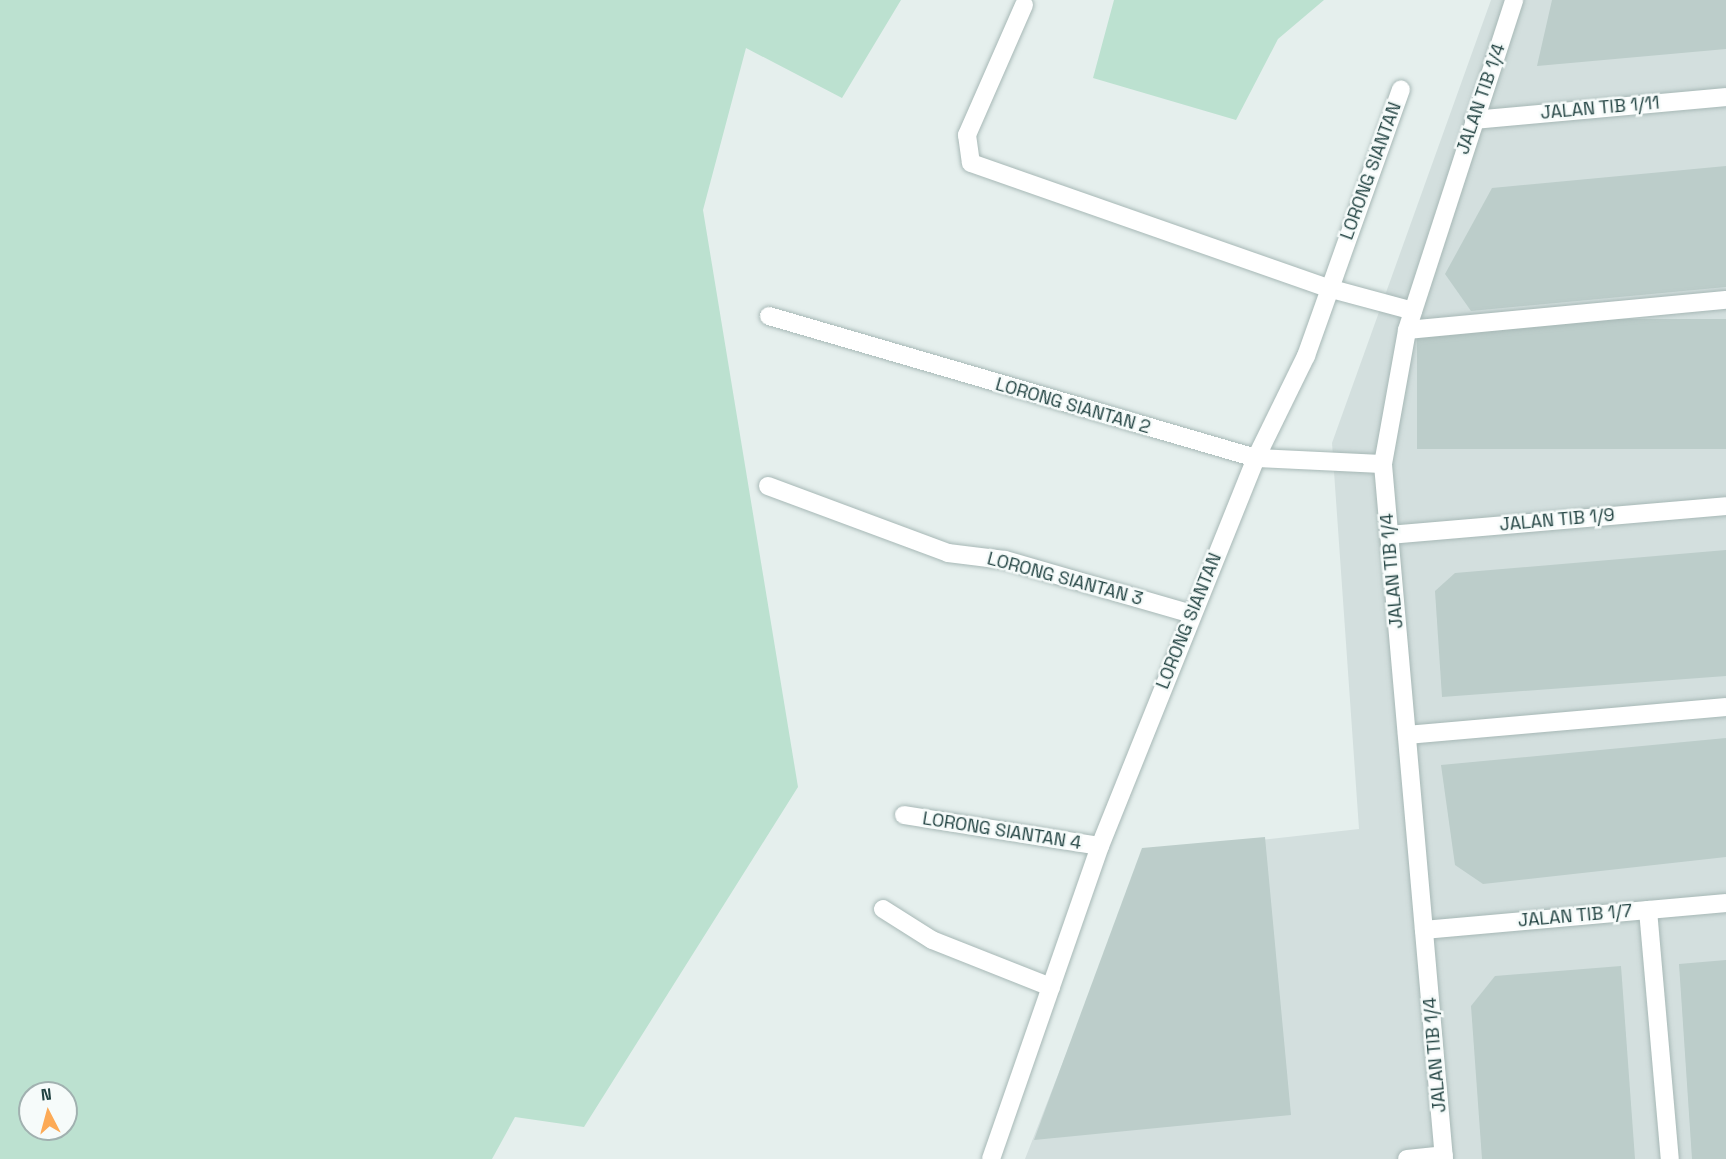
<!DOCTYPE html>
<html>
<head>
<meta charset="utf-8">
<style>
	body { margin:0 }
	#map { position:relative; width:1726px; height:1159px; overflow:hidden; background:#e5efed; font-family:"Space Grotesk",sans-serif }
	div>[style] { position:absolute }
	.built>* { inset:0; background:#d3dfde }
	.green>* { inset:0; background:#bce1d0 }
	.building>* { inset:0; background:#bccdca; transform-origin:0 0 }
	.roads { filter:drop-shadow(0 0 2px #a7b8b6) drop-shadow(0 0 2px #a7b8b6) }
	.minor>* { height:18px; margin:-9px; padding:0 9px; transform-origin:9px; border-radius:9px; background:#fff }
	span { translate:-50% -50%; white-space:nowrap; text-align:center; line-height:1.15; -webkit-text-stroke:5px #f6fbfa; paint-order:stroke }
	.street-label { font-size:18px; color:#224342 }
	.north { position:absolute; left:18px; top:1081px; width:60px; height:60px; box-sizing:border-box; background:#f6fbfa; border:2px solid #a1b1b0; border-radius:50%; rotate:354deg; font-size:16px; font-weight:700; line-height:24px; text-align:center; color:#224342 }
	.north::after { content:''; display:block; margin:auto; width:21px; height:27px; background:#fcaa56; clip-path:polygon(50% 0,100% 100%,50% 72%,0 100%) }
</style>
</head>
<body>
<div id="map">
	<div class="built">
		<i style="clip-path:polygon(1491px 0,1726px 0,1726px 1159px,1025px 1159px,1145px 853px,1359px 829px,1332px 443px)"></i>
	</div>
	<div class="green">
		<i style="clip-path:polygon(evenodd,0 0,901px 0,842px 98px,746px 48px,703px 210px,798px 787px,584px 1127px,515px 1117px,492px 1159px,0 1159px,0 0,30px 1093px,66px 1093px,66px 1129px,30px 1129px,30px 1093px)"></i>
		<i style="clip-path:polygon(1114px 0,1324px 0,1278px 39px,1236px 120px,1093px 78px)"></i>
	</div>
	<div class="building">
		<i style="clip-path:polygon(1552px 0,1726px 0,1726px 49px,1537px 66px)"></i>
		<i style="clip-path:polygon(1726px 166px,1726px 287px,1471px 311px,1445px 274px,1492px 188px)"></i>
		<i style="left:1726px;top:319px;width:130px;height:309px;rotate:90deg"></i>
		<i style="clip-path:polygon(1726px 550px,1726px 676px,1442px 697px,1435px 591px,1455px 573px)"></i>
		<i style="clip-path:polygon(1726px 738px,1726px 857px,1483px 884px,1455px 865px,1441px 765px)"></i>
		<i style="clip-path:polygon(1265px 837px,1291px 1115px,1034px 1140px,1142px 848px)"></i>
		<i style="clip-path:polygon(1726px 960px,1726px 1159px,1692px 1159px,1679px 964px)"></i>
		<i style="clip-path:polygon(1621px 966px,1635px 1159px,1482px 1159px,1471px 1006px,1495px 976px)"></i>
	</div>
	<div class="roads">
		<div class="minor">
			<i style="left:1024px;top:5px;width:142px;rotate:113.7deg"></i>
			<i style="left:967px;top:135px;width:28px;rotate:82deg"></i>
			<i style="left:971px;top:163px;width:378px;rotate:19.3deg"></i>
			<i style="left:1328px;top:288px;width:88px;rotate:15.1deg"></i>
			<i style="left:1474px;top:120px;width:253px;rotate:-5.2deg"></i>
			<i style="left:769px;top:316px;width:507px;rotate:16.26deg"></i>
			<i style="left:1256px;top:458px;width:127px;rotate:2.7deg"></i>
			<i style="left:1407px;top:330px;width:320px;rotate:-5.4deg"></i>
			<i style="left:768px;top:486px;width:192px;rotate:20.4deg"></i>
			<i style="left:948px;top:553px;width:57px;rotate:7deg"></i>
			<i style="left:1005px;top:560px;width:195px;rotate:16.1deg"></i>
			<i style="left:1389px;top:535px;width:338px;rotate:-4.9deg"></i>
			<i style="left:1407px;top:735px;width:320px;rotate:-5deg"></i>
			<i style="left:904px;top:815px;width:198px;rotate:9deg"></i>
			<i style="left:883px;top:909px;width:58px;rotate:32.3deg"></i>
			<i style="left:932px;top:940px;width:128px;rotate:21.6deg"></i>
			<i style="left:1648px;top:910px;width:250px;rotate:85deg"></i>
			<i style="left:1424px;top:930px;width:303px;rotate:-5.1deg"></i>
			<i style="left:991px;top:1159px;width:331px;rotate:-70.8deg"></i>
			<i style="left:1100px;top:846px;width:418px;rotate:-68.1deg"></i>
			<i style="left:1256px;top:458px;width:114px;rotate:-63.9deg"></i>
			<i style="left:1306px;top:356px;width:283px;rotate:-70.4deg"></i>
			<i style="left:1407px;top:1159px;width:37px;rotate:-6deg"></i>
			<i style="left:1444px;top:1159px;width:698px;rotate:-95.02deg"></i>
			<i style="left:1383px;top:464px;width:136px;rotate:-79.8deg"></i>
			<i style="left:1407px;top:330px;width:347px;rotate:-72deg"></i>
		</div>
	</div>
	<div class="street-label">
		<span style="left:1481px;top:99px;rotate:-71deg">JALAN TIB 1/4</span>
		<span style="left:1600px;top:108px;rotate:-5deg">JALAN TIB 1/11</span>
		<span style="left:1371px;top:171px;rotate:-70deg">LORONG SIANTAN</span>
		<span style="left:1073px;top:406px;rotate:16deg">LORONG SIANTAN 2</span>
		<span style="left:1557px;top:520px;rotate:-5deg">JALAN TIB 1/9</span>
		<span style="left:1392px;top:571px;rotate:-95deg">JALAN TIB 1/4</span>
		<span style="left:1065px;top:579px;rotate:15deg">LORONG SIANTAN 3</span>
		<span style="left:1189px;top:621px;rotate:-68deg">LORONG SIANTAN</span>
		<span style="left:1002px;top:831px;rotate:9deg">LORONG SIANTAN 4</span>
		<span style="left:1575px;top:916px;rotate:-5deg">JALAN TIB 1/7</span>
		<span style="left:1435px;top:1055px;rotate:-95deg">JALAN TIB 1/4</span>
	</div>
	<div class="north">N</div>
</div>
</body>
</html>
